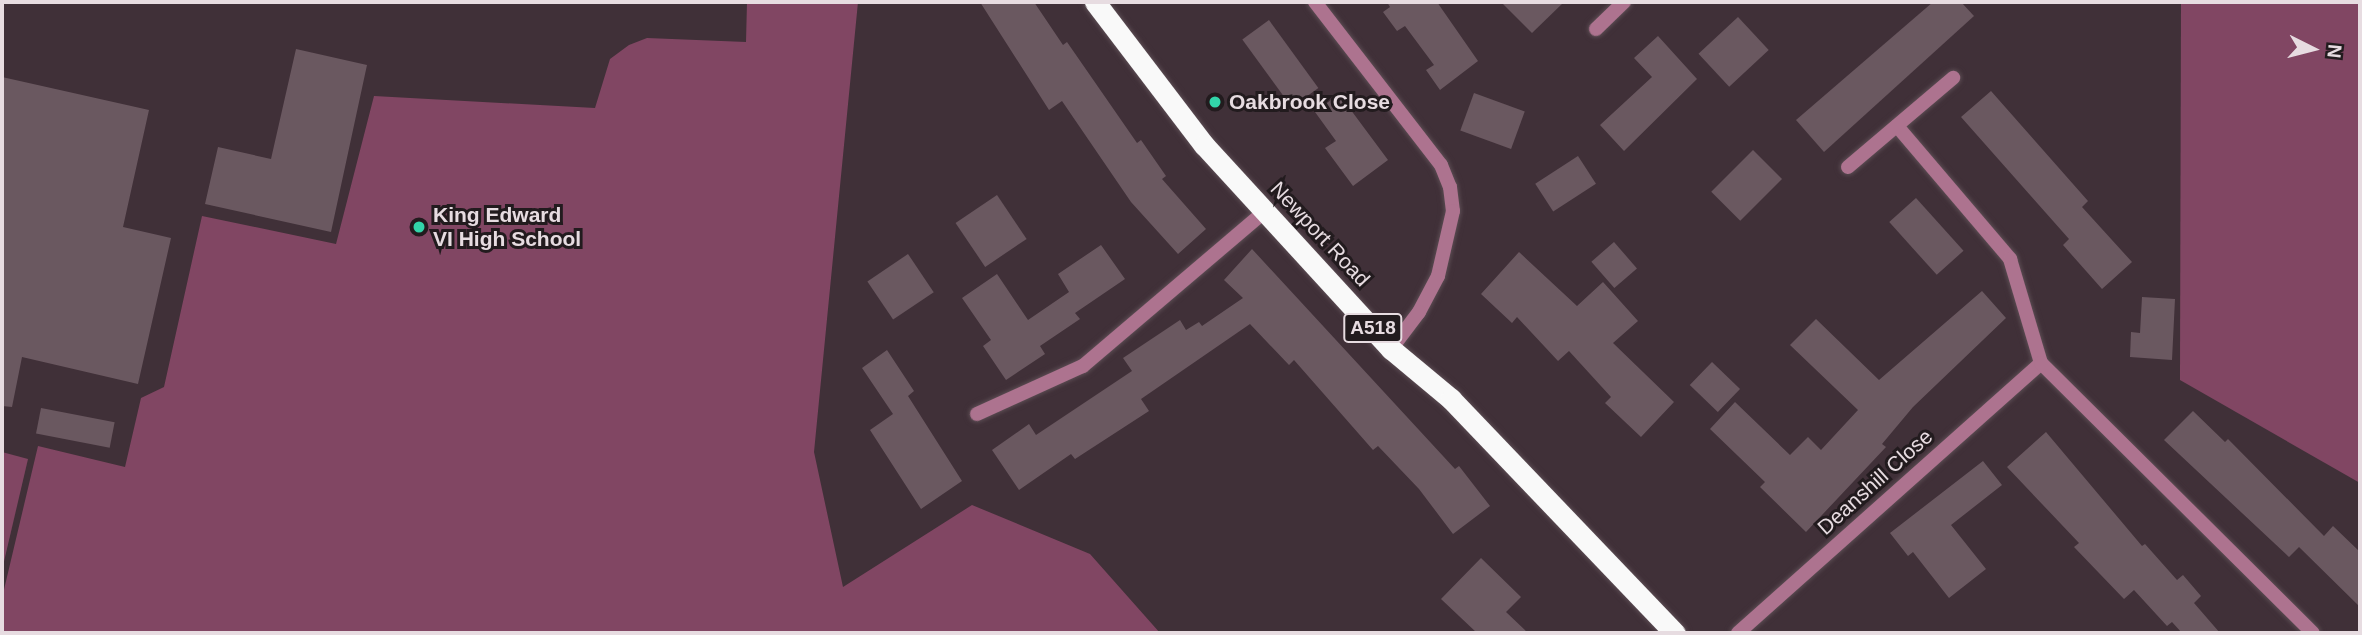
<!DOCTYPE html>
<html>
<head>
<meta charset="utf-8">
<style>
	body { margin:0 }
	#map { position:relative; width:2362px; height:635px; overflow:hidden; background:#403038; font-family:Arial,sans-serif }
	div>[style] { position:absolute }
	.green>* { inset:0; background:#814663 }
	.building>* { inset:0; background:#6a5860; transform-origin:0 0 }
	.roads { filter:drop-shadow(0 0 2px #5b4c53) drop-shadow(0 0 2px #5b4c53) }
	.street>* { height:14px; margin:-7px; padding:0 7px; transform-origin:7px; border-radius:7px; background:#ad738f }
	.highway>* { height:21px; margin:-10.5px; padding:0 10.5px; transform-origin:10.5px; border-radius:10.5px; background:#f9f9f9 }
	.dots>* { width:19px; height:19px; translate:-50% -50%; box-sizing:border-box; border:4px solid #221b1e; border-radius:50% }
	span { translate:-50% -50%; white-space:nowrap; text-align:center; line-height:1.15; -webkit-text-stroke:6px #221b1e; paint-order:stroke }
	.shield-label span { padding:2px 5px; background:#221b1e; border:2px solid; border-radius:5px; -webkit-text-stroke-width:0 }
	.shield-label { font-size:19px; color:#e7dce1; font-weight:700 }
	.poi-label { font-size:21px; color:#e7dce1; font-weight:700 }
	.left { translate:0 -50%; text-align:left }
	.street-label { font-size:21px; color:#e7dce1 }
	.frame { position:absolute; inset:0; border:4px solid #e7dce1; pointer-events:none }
	.north { position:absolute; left:2278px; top:14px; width:70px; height:70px; -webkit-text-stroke:5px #221b1e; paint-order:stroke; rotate:96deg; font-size:19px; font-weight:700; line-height:28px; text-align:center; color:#e7dce1 }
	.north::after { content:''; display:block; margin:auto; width:24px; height:32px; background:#e7dce1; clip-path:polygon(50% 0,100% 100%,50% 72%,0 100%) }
</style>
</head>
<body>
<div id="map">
	<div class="green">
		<i style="clip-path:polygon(747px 2px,858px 2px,814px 452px,843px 587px,972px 505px,1090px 554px,1160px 633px,2px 633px,2px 598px,38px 446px,125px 467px,141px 398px,164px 387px,202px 216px,336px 244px,374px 96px,595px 108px,610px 59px,629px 45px,647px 38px,746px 42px)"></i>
		<i style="clip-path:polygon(2181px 2px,2360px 2px,2360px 483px,2180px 380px)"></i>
		<i style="clip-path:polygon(2px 452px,28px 459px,2px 570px)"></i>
	</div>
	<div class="building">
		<i style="clip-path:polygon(980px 2px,1034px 2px,1063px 45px,1067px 42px,1137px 143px,1141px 140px,1166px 176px,1162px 179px,1206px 229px,1178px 254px,1131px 202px,1062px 101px,1049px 110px)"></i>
		<i style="clip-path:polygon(1387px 2px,1437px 2px,1478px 61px,1440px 90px,1426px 70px,1434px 65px,1405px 26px,1397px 31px,1383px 12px,1390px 7px)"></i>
		<i style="clip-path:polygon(1501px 2px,1564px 2px,1532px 33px)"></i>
		<i style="clip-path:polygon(1933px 2px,1961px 2px,1974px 16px,1824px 152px,1796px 120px)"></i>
		<i style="left:1738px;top:17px;width:45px;height:54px;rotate:47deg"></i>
		<i style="left:1269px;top:20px;width:84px;height:33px;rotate:54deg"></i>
		<i style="clip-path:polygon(1658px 36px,1697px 79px,1624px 151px,1600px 125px,1652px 77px,1634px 58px)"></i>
		<i style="clip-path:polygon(296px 49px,367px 65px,331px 232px,205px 204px,218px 147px,271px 159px)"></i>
		<i style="clip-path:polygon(2px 77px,149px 110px,123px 227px,171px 238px,138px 384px,22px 357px,12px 407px,2px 406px)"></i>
		<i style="clip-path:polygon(1991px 91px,2088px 201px,2082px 207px,2132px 262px,2102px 289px,2063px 245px,2069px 239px,1961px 117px)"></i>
		<i style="left:1474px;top:93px;width:54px;height:40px;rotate:20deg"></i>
		<i style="clip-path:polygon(1339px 94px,1388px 160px,1353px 186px,1325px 148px,1336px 141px,1315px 112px)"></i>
		<i style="left:1753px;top:150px;width:41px;height:59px;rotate:45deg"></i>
		<i style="left:1578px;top:156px;width:33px;height:51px;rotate:57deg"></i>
		<i style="left:997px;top:195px;width:53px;height:50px;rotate:56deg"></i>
		<i style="left:1916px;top:198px;width:71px;height:36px;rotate:48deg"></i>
		<i style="left:1614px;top:242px;width:35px;height:30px;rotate:49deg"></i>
		<i style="clip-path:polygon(1101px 245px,1125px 279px,1075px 313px,1080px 319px,1040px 346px,1045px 354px,1006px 380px,983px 346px,991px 340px,962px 298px,997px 274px,1028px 320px,1069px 292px,1058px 274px)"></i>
		<i style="clip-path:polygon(1252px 249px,1455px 469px,1459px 466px,1490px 506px,1453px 534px,1419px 489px,1378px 446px,1373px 450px,1294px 360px,1289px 365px,1250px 324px,1141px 399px,1149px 411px,1075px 459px,1071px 454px,1019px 490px,992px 450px,1029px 424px,1036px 435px,1132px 371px,1123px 358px,1180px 320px,1186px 330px,1199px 322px,1202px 326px,1243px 298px,1224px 280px)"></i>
		<i style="clip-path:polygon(1519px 252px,1577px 306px,1603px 282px,1638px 321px,1613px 343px,1674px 402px,1641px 437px,1605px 403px,1611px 397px,1569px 351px,1558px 361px,1517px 317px,1512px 323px,1481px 294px)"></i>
		<i style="left:908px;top:254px;width:46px;height:49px;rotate:56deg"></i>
		<i style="clip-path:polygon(1982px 291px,2006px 318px,1913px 407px,1882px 444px,1886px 447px,1806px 532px,1760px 487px,1765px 482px,1710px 429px,1735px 402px,1790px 455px,1808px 437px,1821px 450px,1858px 410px,1790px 345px,1816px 319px,1879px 380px)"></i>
		<i style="clip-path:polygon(2142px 297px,2175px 299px,2172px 360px,2130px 357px,2131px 332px,2140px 333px)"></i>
		<i style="clip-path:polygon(887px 350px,914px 391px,908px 396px,962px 481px,921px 509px,870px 430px,893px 414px,862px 368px)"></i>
		<i style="left:1712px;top:362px;width:39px;height:32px;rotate:44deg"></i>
		<i style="left:41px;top:408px;width:75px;height:26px;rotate:11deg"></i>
		<i style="clip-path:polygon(2193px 411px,2225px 442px,2228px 439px,2324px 536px,2333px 526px,2360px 552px,2360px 607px,2299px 547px,2289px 557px,2164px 440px)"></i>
		<i style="clip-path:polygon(2046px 432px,2142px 546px,2145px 544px,2177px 580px,2183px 575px,2201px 596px,2194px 603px,2220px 633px,2182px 633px,2172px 622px,2167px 626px,2134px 590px,2124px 599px,2074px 547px,2079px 543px,2007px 467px)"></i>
		<i style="clip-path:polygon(1983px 461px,2002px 485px,1951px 525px,1986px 569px,1949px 598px,1913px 552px,1908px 556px,1890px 533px)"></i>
		<i style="clip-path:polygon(1481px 558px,1521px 597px,1506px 612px,1528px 633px,1477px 633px,1441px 599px)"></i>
	</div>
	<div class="roads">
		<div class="street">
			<i style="left:1315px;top:2px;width:206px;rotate:52.3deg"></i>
			<i style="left:1441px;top:165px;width:24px;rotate:68deg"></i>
			<i style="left:1450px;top:187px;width:24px;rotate:83deg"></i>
			<i style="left:1453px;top:211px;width:67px;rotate:103deg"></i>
			<i style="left:1438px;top:276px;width:41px;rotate:117.8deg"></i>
			<i style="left:1419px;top:312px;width:46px;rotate:127.1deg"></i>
			<i style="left:1596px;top:29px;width:39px;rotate:-44deg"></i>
			<i style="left:1897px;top:126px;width:175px;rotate:49.6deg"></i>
			<i style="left:2010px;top:259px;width:109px;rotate:73.4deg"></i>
			<i style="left:1848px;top:167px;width:138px;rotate:-40.3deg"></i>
			<i style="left:977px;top:414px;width:116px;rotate:-24.4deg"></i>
			<i style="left:1083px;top:366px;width:239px;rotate:-40.4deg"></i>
			<i style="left:1738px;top:633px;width:406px;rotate:-41.7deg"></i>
			<i style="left:2041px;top:363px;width:383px;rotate:44.8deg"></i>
		</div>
		<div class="highway">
			<i style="left:1095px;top:2px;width:180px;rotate:52.7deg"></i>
			<i style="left:1204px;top:145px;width:277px;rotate:47.5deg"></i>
			<i style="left:1391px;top:349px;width:78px;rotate:39.8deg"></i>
			<i style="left:1451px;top:399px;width:324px;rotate:46.3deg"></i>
		</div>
	</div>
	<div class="dots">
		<i style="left:1215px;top:102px;background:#32d4a9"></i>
		<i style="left:419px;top:227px;background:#32d4a9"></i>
	</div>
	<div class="shield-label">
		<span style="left:1373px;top:328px">A518</span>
	</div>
	<div class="poi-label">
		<span class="left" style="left:1229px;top:102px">Oakbrook Close</span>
		<span class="left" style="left:433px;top:227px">King Edward<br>VI High School</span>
	</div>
	<div class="street-label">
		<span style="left:1320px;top:234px;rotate:47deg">Newport Road</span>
		<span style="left:1875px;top:482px;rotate:-42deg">Deanshill Close</span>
	</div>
	<div class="frame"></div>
	<div class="north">N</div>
</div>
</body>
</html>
